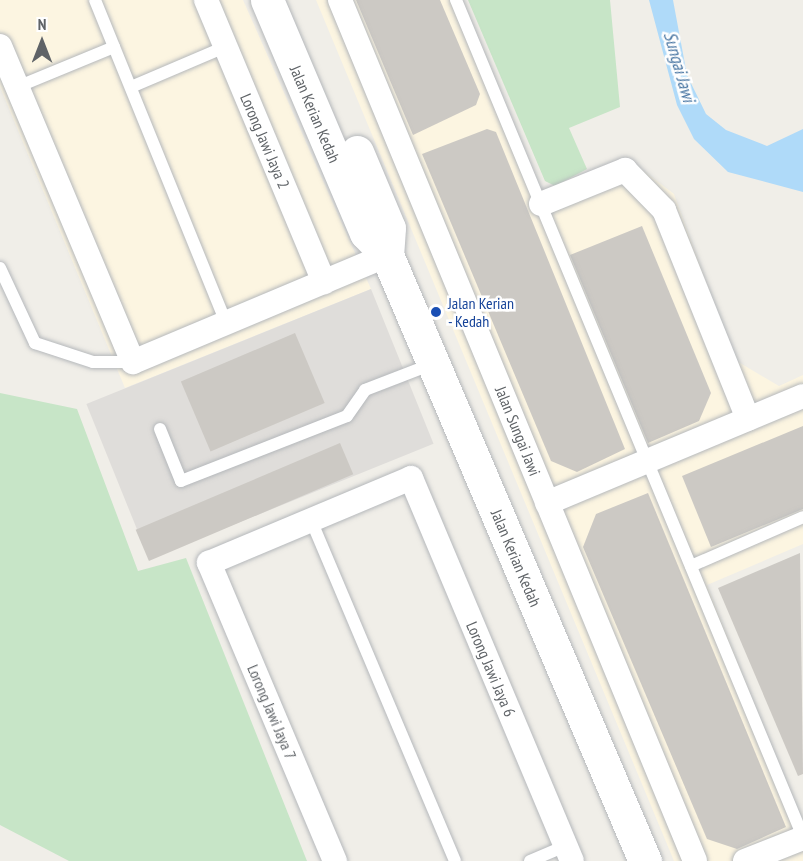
<!DOCTYPE html>
<html>
<head>
<meta charset="utf-8">
<style>
	body { margin:0 }
	#map { position:relative; width:803px; height:861px; overflow:hidden; background:#f0eee8; font-family:"PT Sans Narrow",sans-serif }
	div>[style] { position:absolute }
	.commercial>* { inset:0; background:#fcf5e1 }
	.industrial>* { inset:0; background:#dfddda; transform-origin:0 0 }
	.green>* { inset:0; background:#c7e5c7 }
	.water>* { inset:0; background:#afdaf9 }
	.building>* { inset:0; background:#ccc9c4; transform-origin:0 0 }
	.roads { filter:drop-shadow(0 0 2px #b5b8bb) drop-shadow(0 0 2px #b5b8bb) }
	.lane>* { height:12px; margin:-6px; padding:0 6px; transform-origin:6px; border-radius:6px; background:#fff }
	.street>* { height:24px; margin:-12px; padding:0 12px; transform-origin:12px; border-radius:12px; background:#fff }
	.secondary>* { height:33px; margin:-16.5px; padding:0 16.5px; transform-origin:16.5px; border-radius:16.5px; background:#fff }
	.dots>* { width:16px; height:16px; translate:-50% -50%; box-sizing:border-box; border:3px solid #fff; border-radius:50% }
	span { translate:-50% -50%; white-space:nowrap; text-align:center; line-height:1.15; -webkit-text-stroke:5px #fff; paint-order:stroke }
	.street-label { font-size:16px; color:#5f6367 }
	.transit-label { font-size:16px; color:#164399 }
	.left { translate:0 -50%; text-align:left }
	.water-label { font-size:18px; color:#4875a2; font-style:italic }
	.north { position:absolute; left:12px; top:12px; width:60px; height:60px; -webkit-text-stroke:4px #fff; paint-order:stroke; rotate:0deg; font-size:16px; font-weight:700; line-height:24px; text-align:center; color:#5f6367 }
	.north::after { content:''; display:block; margin:auto; width:21px; height:27px; background:#5f6367; clip-path:polygon(50% 0,100% 100%,50% 72%,0 100%) }
</style>
</head>
<body>
<div id="map">
	<div class="commercial">
		<i style="clip-path:polygon(0 0,243px 0,371px 289px,125px 388px,0 87px)"></i>
		<i style="clip-path:polygon(316px 0,456px 0,540px 196px,627px 158px,674px 194px,735px 360px,779px 386px,803px 375px,803px 544px,707px 585px,803px 825px,803px 861px,674px 861px)"></i>
	</div>
	<div class="industrial">
		<i style="left:371px;top:289px;width:167px;height:307px;rotate:68deg"></i>
	</div>
	<div class="green">
		<i style="clip-path:polygon(468px 0,610px 0,620px 107px,569px 128px,587px 169px,555px 186px,545px 181px)"></i>
		<i style="clip-path:polygon(0 393px,77px 409px,138px 571px,186px 558px,307px 861px,69px 861px,0 825px)"></i>
	</div>
	<div class="water">
		<i style="clip-path:polygon(649px 0,673px 0,687px 75px,706px 114px,726px 130px,767px 146px,803px 129px,803px 192px,728px 172px,694px 139px,677px 105px)"></i>
	</div>
	<div class="building">
		<i style="clip-path:polygon(356px 0,440px 0,480px 94px,476px 105px,413px 135px)"></i>
		<i style="clip-path:polygon(487px 129px,496px 132px,625px 449px,577px 472px,551px 461px,422px 154px)"></i>
		<i style="clip-path:polygon(642px 226px,711px 393px,699px 421px,648px 443px,570px 255px)"></i>
		<i style="left:295px;top:333px;width:76px;height:124px;rotate:67deg"></i>
		<i style="clip-path:polygon(803px 426px,803px 509px,711px 547px,682px 476px)"></i>
		<i style="left:340px;top:443px;width:34px;height:222px;rotate:67deg"></i>
		<i style="clip-path:polygon(648px 493px,786px 827px,737px 849px,707px 839px,583px 547px,596px 514px)"></i>
		<i style="clip-path:polygon(800px 553px,803px 774px,798px 776px,718px 588px)"></i>
	</div>
	<div class="roads">
		<div class="lane">
			<i style="left:95px;top:0;width:348px;rotate:67.9deg"></i>
			<i style="left:456px;top:0;width:906px;rotate:67.48deg"></i>
			<i style="left:17px;top:87px;width:105px;rotate:-22.4deg"></i>
			<i style="left:131px;top:87px;width:102px;rotate:-23.1deg"></i>
			<i style="left:0;top:268px;width:83px;rotate:65deg"></i>
			<i style="left:35px;top:343px;width:61px;rotate:18.1deg"></i>
			<i style="left:93px;top:362px;width:40px"></i>
			<i style="left:160px;top:429px;width:56px;rotate:68deg"></i>
			<i style="left:181px;top:481px;width:178px;rotate:-21.4deg"></i>
			<i style="left:347px;top:416px;width:32px;rotate:-55deg"></i>
			<i style="left:365px;top:390px;width:72px;rotate:-21.2deg"></i>
			<i style="left:311px;top:520px;width:370px;rotate:67.1deg"></i>
			<i style="left:691px;top:566px;width:122px;rotate:-23.6deg"></i>
			<i style="left:530px;top:861px;width:39px;rotate:-23deg"></i>
		</div>
		<div class="street">
			<i style="left:206px;top:0;width:306px;rotate:67.3deg"></i>
			<i style="left:340px;top:0;width:931px;rotate:67.59deg"></i>
			<i style="left:0;top:46px;width:343px;rotate:67.2deg"></i>
			<i style="left:133px;top:362px;width:276px;rotate:-22.8deg"></i>
			<i style="left:541px;top:204px;width:91px;rotate:-22deg"></i>
			<i style="left:625px;top:170px;width:56px;rotate:45.7deg"></i>
			<i style="left:664px;top:210px;width:225px;rotate:68.1deg"></i>
			<i style="left:547px;top:503px;width:277px;rotate:-22.7deg"></i>
			<i style="left:335px;top:861px;width:324px;rotate:-112.9deg"></i>
			<i style="left:209px;top:563px;width:219px;rotate:-22.8deg"></i>
			<i style="left:411px;top:478px;width:415px;rotate:67.2deg"></i>
			<i style="left:745px;top:861px;width:62px;rotate:-21.6deg"></i>
		</div>
		<div class="secondary">
			<i style="left:267px;top:0;width:253px;rotate:67deg"></i>
			<i style="left:366px;top:233px;width:30px;rotate:46deg"></i>
			<i style="left:387px;top:255px;width:659px;rotate:66.94deg"></i>
			<i style="left:357px;top:152px;width:82px;rotate:67.2deg"></i>
			<i style="left:389px;top:228px;width:27px;rotate:94deg"></i>
		</div>
	</div>
	<div class="dots">
		<i style="left:436px;top:312px;background:#1a4fb4"></i>
	</div>
	<div class="street-label">
		<span style="left:315px;top:114px;rotate:67deg">Jalan Kerian Kedah</span>
		<span style="left:265px;top:141px;rotate:67deg">Lorong Jawi Jaya 2</span>
		<span style="left:518px;top:431px;rotate:68deg">Jalan Sungai Jawi</span>
		<span style="left:516px;top:558px;rotate:67deg">Jalan Kerian Kedah</span>
		<span style="left:491px;top:669px;rotate:67deg">Lorong Jawi Jaya 6</span>
		<span style="left:272px;top:712px;rotate:67deg">Lorong Jawi Jaya 7</span>
	</div>
	<div class="transit-label">
		<span class="left" style="left:448px;top:312px">Jalan Kerian<br>- Kedah</span>
	</div>
	<div class="water-label">
		<span style="left:679px;top:67px;rotate:74deg">Sungai Jawi</span>
	</div>
	<div class="north">N</div>
</div>
</body>
</html>
